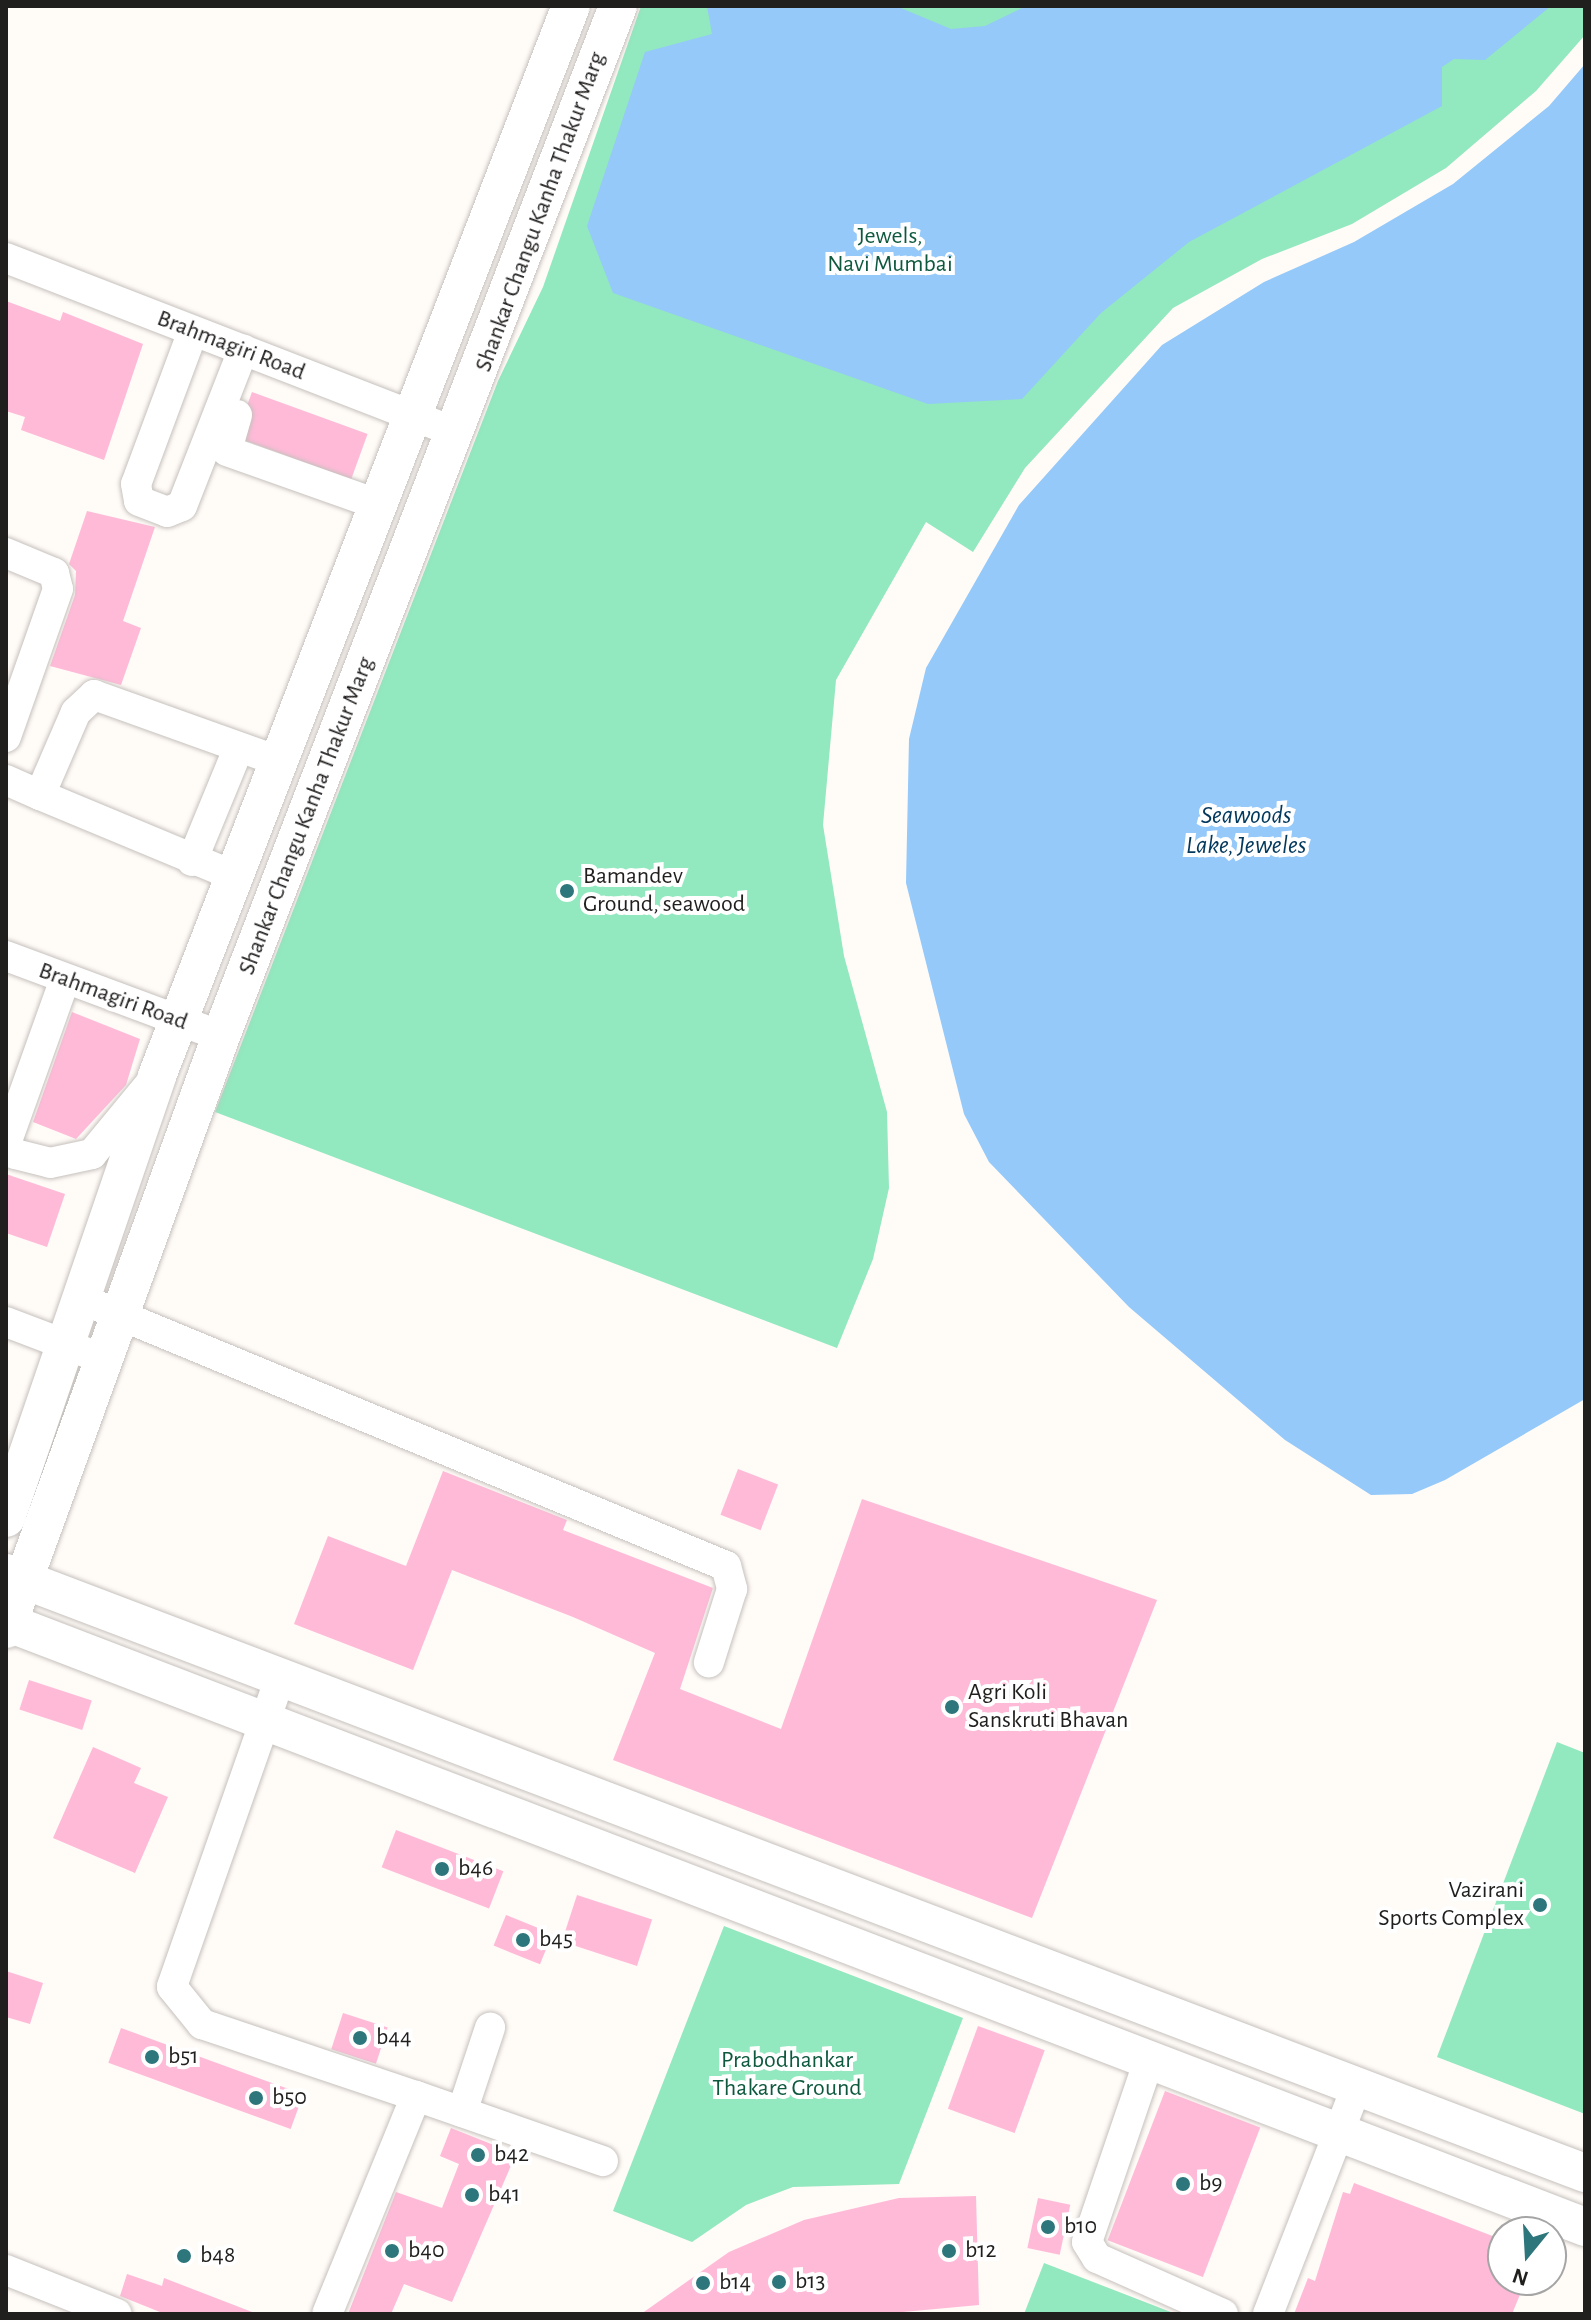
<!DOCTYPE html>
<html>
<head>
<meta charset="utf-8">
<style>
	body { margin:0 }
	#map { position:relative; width:1591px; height:2320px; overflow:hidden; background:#fffbf7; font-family:"Alegreya Sans",sans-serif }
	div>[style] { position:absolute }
	.green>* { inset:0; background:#92e8bf }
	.water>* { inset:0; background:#94c9f9 }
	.building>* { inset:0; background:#ffbad8; transform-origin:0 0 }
	.roads { filter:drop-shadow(0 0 2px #c6c1bd) drop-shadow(0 0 2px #c6c1bd) }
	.minor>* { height:30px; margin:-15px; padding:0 15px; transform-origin:15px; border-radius:15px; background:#fff }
	.tertiary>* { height:38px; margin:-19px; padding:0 19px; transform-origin:19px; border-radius:19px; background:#fff }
	.dots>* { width:22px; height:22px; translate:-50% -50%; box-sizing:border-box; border:4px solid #fff; border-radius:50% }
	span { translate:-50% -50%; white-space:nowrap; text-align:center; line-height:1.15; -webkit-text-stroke:8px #fff; paint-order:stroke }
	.street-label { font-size:24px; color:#211f1e }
	.park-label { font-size:24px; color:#0e593e }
	.poi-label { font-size:24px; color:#211f1e }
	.left { translate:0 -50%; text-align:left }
	.right { translate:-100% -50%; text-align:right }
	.water-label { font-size:26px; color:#03385d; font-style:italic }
	.frame { position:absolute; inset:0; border:8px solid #211f1e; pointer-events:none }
	.north { position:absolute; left:1487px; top:2216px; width:80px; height:80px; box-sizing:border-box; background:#fff; border:2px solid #a6a5a5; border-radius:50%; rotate:198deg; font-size:22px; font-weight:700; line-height:32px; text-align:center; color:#211f1e }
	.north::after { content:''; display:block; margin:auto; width:28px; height:36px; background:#2d767b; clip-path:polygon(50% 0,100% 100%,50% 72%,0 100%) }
</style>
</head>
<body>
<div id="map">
	<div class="green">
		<i style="clip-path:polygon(641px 6px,1585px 6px,1585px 35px,1536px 91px,1446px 168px,1352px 224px,1262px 259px,1173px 308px,1025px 468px,973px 552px,926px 522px,836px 680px,823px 825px,844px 956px,887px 1112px,889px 1188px,873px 1259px,837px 1348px,215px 1112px,498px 381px,543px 287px)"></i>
		<i style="clip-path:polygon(1557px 1742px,1585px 1753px,1585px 2114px,1437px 2057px)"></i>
		<i style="clip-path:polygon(724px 1926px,963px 2018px,899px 2184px,793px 2187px,746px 2205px,692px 2242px,613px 2211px)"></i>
		<i style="clip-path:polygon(1044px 2263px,1176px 2314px,1024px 2314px)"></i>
	</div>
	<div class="water">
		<i style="clip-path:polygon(707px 6px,896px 6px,951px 29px,985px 26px,1026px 6px,1551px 6px,1485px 60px,1454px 59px,1442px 67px,1442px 106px,1189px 242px,1101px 313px,1022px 399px,928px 404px,613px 293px,587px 226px,645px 52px,712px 34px)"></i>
		<i style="clip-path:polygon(1585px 64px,1585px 1399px,1445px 1480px,1412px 1494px,1371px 1495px,1285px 1440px,1129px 1307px,989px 1162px,964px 1114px,906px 883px,909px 739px,926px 668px,1019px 505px,1162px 345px,1264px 282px,1354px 242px,1453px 184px,1549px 106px)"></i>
	</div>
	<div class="building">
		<i style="clip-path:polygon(6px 301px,60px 321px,63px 312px,143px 344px,104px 460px,21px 430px,25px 417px,6px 411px)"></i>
		<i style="left:252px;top:392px;width:123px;height:48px;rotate:20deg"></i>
		<i style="clip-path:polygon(87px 511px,155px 527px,123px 621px,141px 628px,121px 685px,50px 666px,75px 595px,76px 571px,69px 564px)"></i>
		<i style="clip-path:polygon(72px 1012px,140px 1039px,126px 1085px,76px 1139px,33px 1122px)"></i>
		<i style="clip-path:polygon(6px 1174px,65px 1194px,47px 1247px,6px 1233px)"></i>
		<i style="left:738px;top:1469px;width:43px;height:49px;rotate:21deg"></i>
		<i style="clip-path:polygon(443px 1471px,567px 1520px,563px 1530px,713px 1588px,680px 1689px,781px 1729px,862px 1499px,1157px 1600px,1032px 1918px,613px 1760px,655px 1653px,573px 1617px,452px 1570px,413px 1670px,294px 1624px,328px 1536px,406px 1566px)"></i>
		<i style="left:29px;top:1680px;width:66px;height:31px;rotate:18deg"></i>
		<i style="clip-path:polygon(93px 1747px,141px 1768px,134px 1783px,168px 1797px,135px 1873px,53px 1838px)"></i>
		<i style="left:396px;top:1830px;width:115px;height:40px;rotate:21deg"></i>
		<i style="left:577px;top:1895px;width:79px;height:49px;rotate:18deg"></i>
		<i style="left:506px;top:1915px;width:50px;height:33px;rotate:22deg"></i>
		<i style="clip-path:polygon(6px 1971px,43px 1983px,30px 2024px,6px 2017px)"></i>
		<i style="left:343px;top:2013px;width:47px;height:38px;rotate:18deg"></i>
		<i style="left:978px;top:2026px;width:71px;height:88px;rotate:20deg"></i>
		<i style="left:121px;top:2028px;width:194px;height:37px;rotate:20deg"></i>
		<i style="left:1165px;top:2091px;width:102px;height:160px;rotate:21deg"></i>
		<i style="clip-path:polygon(451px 2128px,516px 2154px,452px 2302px,404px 2284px,391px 2314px,348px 2314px,396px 2192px,442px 2208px,459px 2164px,440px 2156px)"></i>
		<i style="clip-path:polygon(1354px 2183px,1503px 2240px,1503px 2280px,1526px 2280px,1512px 2314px,1294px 2314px,1308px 2278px,1315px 2281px,1343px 2192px,1350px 2194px)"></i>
		<i style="clip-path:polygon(976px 2196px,979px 2305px,881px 2314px,641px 2314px,729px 2252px,804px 2220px,899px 2198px)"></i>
		<i style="left:1038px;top:2198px;width:33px;height:51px;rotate:12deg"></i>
		<i style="clip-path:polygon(127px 2274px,162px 2286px,164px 2278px,257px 2314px,165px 2314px,120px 2296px)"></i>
	</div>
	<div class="roads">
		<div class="minor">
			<i style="left:6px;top:258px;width:484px;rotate:21.2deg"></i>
			<i style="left:193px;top:331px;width:163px;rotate:110.4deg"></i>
			<i style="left:136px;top:484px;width:17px;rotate:80deg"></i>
			<i style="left:139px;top:501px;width:30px;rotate:21deg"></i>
			<i style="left:167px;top:512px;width:16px;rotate:-22deg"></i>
			<i style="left:182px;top:506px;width:168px;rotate:-68.6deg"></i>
			<i style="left:237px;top:415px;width:37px;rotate:106deg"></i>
			<i style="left:227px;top:451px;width:164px;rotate:19.5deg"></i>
			<i style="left:6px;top:553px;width:52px;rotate:22.6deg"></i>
			<i style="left:54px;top:573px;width:16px;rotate:76deg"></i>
			<i style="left:58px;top:589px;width:157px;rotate:109.4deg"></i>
			<i style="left:6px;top:780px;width:37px;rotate:24deg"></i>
			<i style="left:192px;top:861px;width:123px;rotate:-67.6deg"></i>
			<i style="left:237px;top:877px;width:213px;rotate:-157.4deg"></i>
			<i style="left:40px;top:795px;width:90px;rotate:-66.6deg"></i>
			<i style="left:76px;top:712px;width:25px;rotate:-43deg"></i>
			<i style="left:94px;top:695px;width:199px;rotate:19.7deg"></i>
			<i style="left:6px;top:956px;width:229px;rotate:20.4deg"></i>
			<i style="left:65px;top:979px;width:175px;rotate:109.7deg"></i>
			<i style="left:6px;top:1144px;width:13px;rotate:48deg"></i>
			<i style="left:15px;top:1154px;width:36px;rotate:14deg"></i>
			<i style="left:50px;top:1163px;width:43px;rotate:-12.1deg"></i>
			<i style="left:92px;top:1154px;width:89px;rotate:-50.4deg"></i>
			<i style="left:81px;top:1299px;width:698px;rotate:22.49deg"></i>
			<i style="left:726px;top:1566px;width:24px;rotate:75deg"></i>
			<i style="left:732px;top:1589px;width:77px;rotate:107.5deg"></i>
			<i style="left:6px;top:1322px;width:102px;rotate:20.8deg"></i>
			<i style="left:281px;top:1675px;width:330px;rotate:109.3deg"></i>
			<i style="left:172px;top:1987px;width:48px;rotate:51deg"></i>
			<i style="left:202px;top:2024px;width:226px;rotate:18.6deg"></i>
			<i style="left:416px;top:2096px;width:235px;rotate:112.2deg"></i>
			<i style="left:1149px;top:2060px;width:192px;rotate:108.8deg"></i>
			<i style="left:1087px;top:2242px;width:19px;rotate:58deg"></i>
			<i style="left:1097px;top:2258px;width:138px;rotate:24deg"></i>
			<i style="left:416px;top:2096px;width:198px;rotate:19.2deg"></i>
			<i style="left:462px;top:2112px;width:89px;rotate:-71.6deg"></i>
			<i style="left:6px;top:2270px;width:119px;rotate:21.6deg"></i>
			<i style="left:1268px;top:2314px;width:245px;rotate:-68.7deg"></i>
		</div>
		<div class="tertiary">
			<i style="left:6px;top:1518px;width:467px;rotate:-71.1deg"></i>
			<i style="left:157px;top:1076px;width:1147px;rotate:-68.85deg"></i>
			<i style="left:6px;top:1573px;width:1689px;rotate:20.81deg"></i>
			<i style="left:6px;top:1622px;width:1691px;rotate:20.96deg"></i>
			<i style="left:6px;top:1629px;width:631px;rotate:-70.07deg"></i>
			<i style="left:221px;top:1036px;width:1104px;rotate:-68.92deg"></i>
		</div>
	</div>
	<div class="dots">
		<i style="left:567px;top:891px;background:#2d767b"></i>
		<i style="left:952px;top:1707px;background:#2d767b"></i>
		<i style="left:442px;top:1869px;background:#2d767b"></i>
		<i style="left:1540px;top:1905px;background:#2d767b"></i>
		<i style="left:523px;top:1940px;background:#2d767b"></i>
		<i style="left:360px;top:2038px;background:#2d767b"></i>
		<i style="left:152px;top:2057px;background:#2d767b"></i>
		<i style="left:256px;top:2098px;background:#2d767b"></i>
		<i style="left:478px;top:2155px;background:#2d767b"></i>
		<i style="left:1183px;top:2184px;background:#2d767b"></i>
		<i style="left:472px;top:2195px;background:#2d767b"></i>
		<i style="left:1048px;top:2227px;background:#2d767b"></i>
		<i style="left:392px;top:2251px;background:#2d767b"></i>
		<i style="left:949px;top:2251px;background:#2d767b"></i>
		<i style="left:184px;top:2256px;background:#2d767b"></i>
		<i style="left:779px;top:2282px;background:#2d767b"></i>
		<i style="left:703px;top:2283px;background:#2d767b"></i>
	</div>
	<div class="street-label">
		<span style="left:541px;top:212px;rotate:-70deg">Shankar Changu Kanha Thakur Marg</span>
		<span style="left:231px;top:346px;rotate:21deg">Brahmagiri Road</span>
		<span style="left:307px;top:816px;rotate:-69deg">Shankar Changu Kanha Thakur Marg</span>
		<span style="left:113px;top:997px;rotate:20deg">Brahmagiri Road</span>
	</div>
	<div class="park-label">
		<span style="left:890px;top:251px">Jewels,<br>Navi Mumbai</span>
		<span style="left:787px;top:2075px">Prabodhankar<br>Thakare Ground</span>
	</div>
	<div class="poi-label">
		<span class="left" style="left:583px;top:891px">Bamandev<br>Ground, seawood</span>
		<span class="left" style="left:968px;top:1707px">Agri Koli<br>Sanskruti Bhavan</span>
		<span class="left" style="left:458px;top:1869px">b46</span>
		<span class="right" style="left:1524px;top:1905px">Vazirani<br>Sports Complex</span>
		<span class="left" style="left:539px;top:1940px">b45</span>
		<span class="left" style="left:376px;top:2038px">b44</span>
		<span class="left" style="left:168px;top:2057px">b51</span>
		<span class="left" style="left:272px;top:2098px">b50</span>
		<span class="left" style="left:494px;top:2155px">b42</span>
		<span class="left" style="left:1199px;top:2184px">b9</span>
		<span class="left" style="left:488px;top:2195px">b41</span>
		<span class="left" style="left:1064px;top:2227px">b10</span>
		<span class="left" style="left:408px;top:2251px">b40</span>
		<span class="left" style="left:965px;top:2251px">b12</span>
		<span class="left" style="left:200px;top:2256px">b48</span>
		<span class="left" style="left:795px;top:2282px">b13</span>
		<span class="left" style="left:719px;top:2283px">b14</span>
	</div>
	<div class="water-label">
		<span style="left:1246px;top:831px">Seawoods<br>Lake, Jeweles</span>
	</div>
	<div class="frame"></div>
	<div class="north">N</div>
</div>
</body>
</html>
